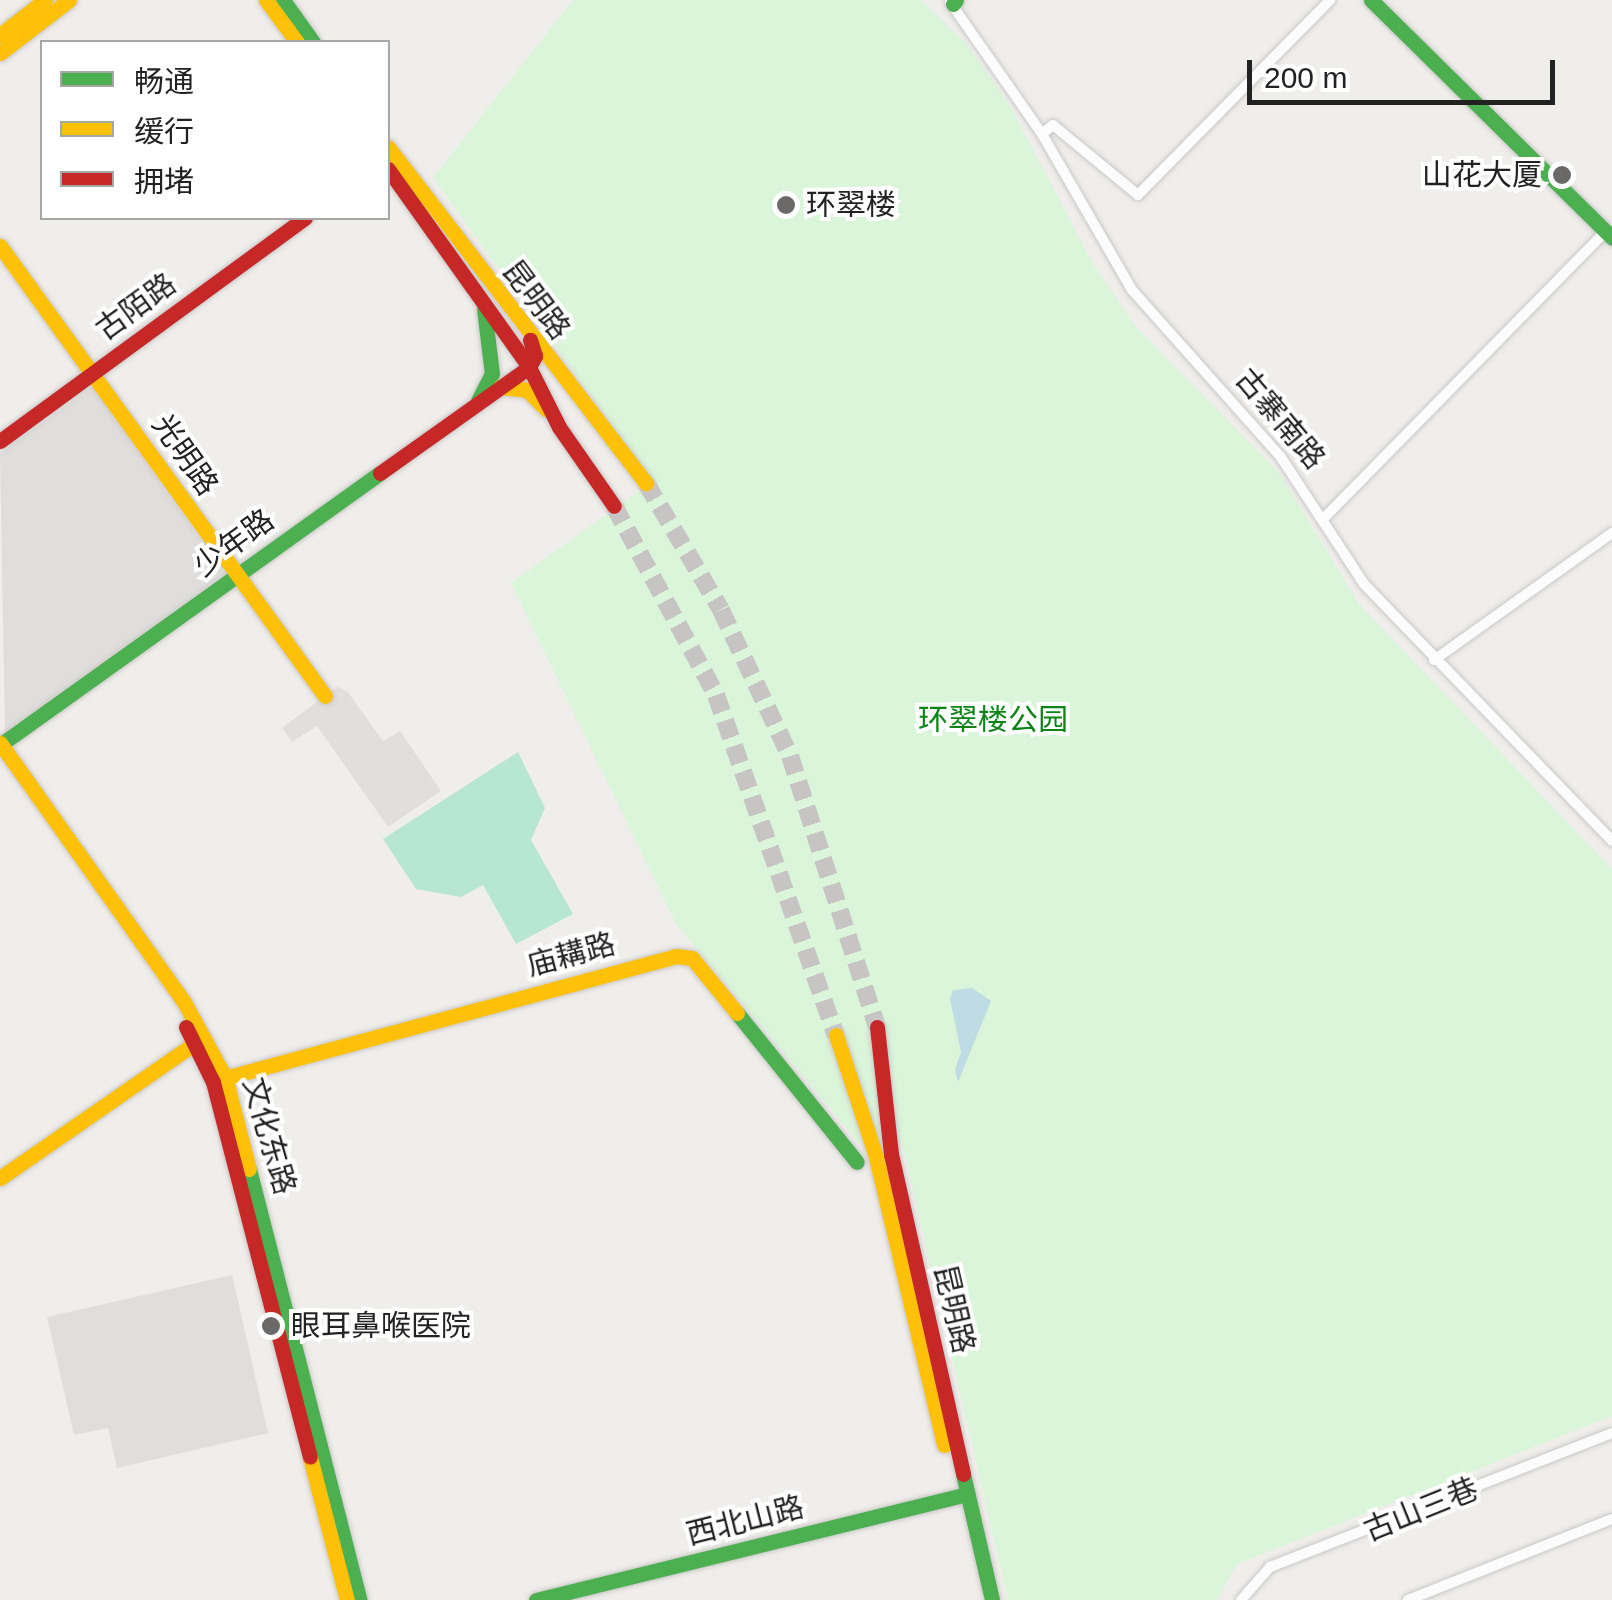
<!DOCTYPE html>
<html>
<head>
<meta charset="utf-8">
<style>
	body { margin:0 }
	#map { position:relative; width:1612px; height:1600px; overflow:hidden; background:#f0eeeb; font-family:Arial,"Noto Sans SC",sans-serif }
	div>[style] { position:absolute }
	.residential>* { inset:0; background:#dfdedc }
	.park>* { inset:0; background:#daf5da }
	.pitch>* { inset:0; background:#b7e6d2 }
	.parking>* { inset:0; background:#e0dfde }
	.water>* { inset:0; background:#bfdbe3 }
	.primary-tunnel>* { height:18px; margin-top:-9px; transform-origin:0; background:repeating-linear-gradient(90deg,#c7c5c3 0 18px,transparent 0 27px) }
	.roads { filter:drop-shadow(0 0 2px #c9c8c7) drop-shadow(0 0 2px #c9c8c7) }
	.street>* { height:10px; margin:-5px; padding:0 5px; transform-origin:5px; border-radius:5px; background:#fdfcfc }
	.fast>* { height:15px; margin:-7.5px; padding:0 7.5px; transform-origin:7.5px; border-radius:7.5px; background:#4caf50 }
	.slow>* { height:15px; margin:-7.5px; padding:0 7.5px; transform-origin:7.5px; border-radius:7.5px; background:#ffc107 }
	.jam>* { height:15px; margin:-7.5px; padding:0 7.5px; transform-origin:7.5px; border-radius:7.5px; background:#c62828 }
	.dots>* { width:28px; height:28px; translate:-50% -50%; box-sizing:border-box; border:5px solid #fff; border-radius:50% }
	span { translate:-50% -50%; white-space:nowrap; text-align:center; line-height:1.15; -webkit-text-stroke:8px #fff; paint-order:stroke }
	.poi-label { font-size:30px; color:#222 }
	.right { translate:-100% -50%; text-align:right }
	.left { translate:0 -50%; text-align:left }
	.street-label { font-size:30px; color:#222 }
	.park-label { font-size:30px; color:#0c8416 }
	.legend { position:absolute; left:40px; top:40px; width:350px; height:180px; box-sizing:border-box; background:#fff; border:2px solid #a7a7a7; margin:0; padding:12px 18px; list-style:none; font-size:30px; color:#222 }
	.legend li { display:flex; align-items:center; gap:20px; height:50px }
	.legend b { width:50px; border:2px solid #a7a7a7 }
	.scale { position:absolute; left:1247px; top:60px; width:308px; height:45px; box-sizing:border-box; border:5px solid #222; border-top:0; padding-left:12px; font-size:30px; line-height:35px; white-space:nowrap; color:#222; -webkit-text-stroke:8px #fff; paint-order:stroke }
</style>
</head>
<body>
<div id="map">
	<div class="residential">
		<i style="clip-path:polygon(92px 387px,225px 574px,5px 732px,0 453px)"></i>
		<i style="clip-path:polygon(232px 1275px,268px 1433px,117px 1468px,108px 1428px,74px 1435px,47px 1317px)"></i>
	</div>
	<div class="park">
		<i style="clip-path:polygon(573px 0,921px 0,966px 43px,1009px 104px,1093px 264px,1136px 327px,1280px 474px,1359px 604px,1612px 869px,1612px 1416px,1237px 1564px,1217px 1600px,1008px 1600px,902px 1143px,858px 1142px,676px 924px,511px 583px,653px 481px,433px 178px)"></i>
	</div>
	<div class="pitch">
		<i style="clip-path:polygon(518px 752px,545px 808px,531px 840px,573px 914px,516px 944px,483px 885px,461px 897px,416px 889px,383px 839px)"></i>
	</div>
	<div class="parking">
		<i style="clip-path:polygon(337px 687px,347px 691px,383px 741px,400px 731px,441px 791px,388px 827px,317px 726px,292px 742px,282px 728px)"></i>
	</div>
	<div class="water">
		<i style="clip-path:polygon(972px 988px,991px 1001px,958px 1082px,955px 1070px,961px 1052px,950px 999px,953px 990px)"></i>
	</div>
	<div class="primary-tunnel">
		<i style="left:646px;top:483px;width:147px;rotate:59.4deg"></i>
		<i style="left:721px;top:610px;width:161px;rotate:64.7deg"></i>
		<i style="left:790px;top:756px;width:285px;rotate:72.2deg"></i>
		<i style="left:614px;top:506px;width:215px;rotate:61.6deg"></i>
		<i style="left:716px;top:695px;width:361px;rotate:70.6deg"></i>
	</div>
	<div class="roads">
		<div class="street">
			<i style="left:950px;top:2px;width:161px;rotate:55.1deg"></i>
			<i style="left:1042px;top:134px;width:180px;rotate:60deg"></i>
			<i style="left:1132px;top:290px;width:222px;rotate:48.3deg"></i>
			<i style="left:1280px;top:456px;width:153px;rotate:56.7deg"></i>
			<i style="left:1364px;top:584px;width:357px;rotate:46deg"></i>
			<i style="left:1042px;top:134px;width:14px;rotate:-39deg"></i>
			<i style="left:1053px;top:125px;width:110px;rotate:39.5deg"></i>
			<i style="left:1138px;top:195px;width:274px;rotate:-45.4deg"></i>
			<i style="left:1324px;top:518px;width:401px;rotate:-45.5deg"></i>
			<i style="left:1434px;top:660px;width:219px;rotate:-35.5deg"></i>
			<i style="left:1241px;top:1600px;width:44px;rotate:-48.7deg"></i>
			<i style="left:1270px;top:1567px;width:367px;rotate:-21.4deg"></i>
			<i style="left:1408px;top:1600px;width:219px;rotate:-21.7deg"></i>
		</div>
		<div class="fast">
			<i style="left:283px;top:0;width:52px;rotate:54.5deg"></i>
			<i style="left:1371px;top:0;width:339px;rotate:44.6deg"></i>
			<i style="left:953px;top:4px;width:5px;rotate:-53deg"></i>
			<i style="left:478px;top:401px;width:30px;rotate:-63deg"></i>
			<i style="left:492px;top:374px;width:65px;rotate:-97deg"></i>
			<i style="left:0;top:745px;width:467px;rotate:-35.6deg"></i>
			<i style="left:737px;top:1013px;width:191px;rotate:51.2deg"></i>
			<i style="left:249px;top:1169px;width:445px;rotate:75.6deg"></i>
			<i style="left:963px;top:1474px;width:129px;rotate:77deg"></i>
			<i style="left:536px;top:1600px;width:443px;rotate:-13.8deg"></i>
		</div>
		<div class="slow">
			<i style="left:266px;top:0;width:52px;rotate:53.6deg"></i>
			<i style="left:0;top:35px;width:57px;rotate:-37.9deg"></i>
			<i style="left:0;top:53px;width:87px;rotate:-37.5deg"></i>
			<i style="left:388px;top:147px;width:424px;rotate:52.5deg"></i>
			<i style="left:0;top:246px;width:555px;rotate:54.16deg"></i>
			<i style="left:500px;top:387px;width:27px;rotate:6deg"></i>
			<i style="left:527px;top:390px;width:27px;rotate:45deg"></i>
			<i style="left:0;top:743px;width:318px;rotate:54.6deg"></i>
			<i style="left:184px;top:1002px;width:85px;rotate:61.3deg"></i>
			<i style="left:225px;top:1077px;width:95px;rotate:75.4deg"></i>
			<i style="left:836px;top:1035px;width:128px;rotate:71.8deg"></i>
			<i style="left:876px;top:1157px;width:296px;rotate:76.7deg"></i>
			<i style="left:217px;top:1080px;width:475px;rotate:-15.1deg"></i>
			<i style="left:676px;top:956px;width:16px;rotate:7deg"></i>
			<i style="left:692px;top:958px;width:71px;rotate:50.7deg"></i>
			<i style="left:0;top:1178px;width:237px;rotate:-34.7deg"></i>
			<i style="left:310px;top:1457px;width:148px;rotate:75.5deg"></i>
		</div>
		<div class="jam">
			<i style="left:388px;top:169px;width:243px;rotate:54.5deg"></i>
			<i style="left:529px;top:367px;width:67px;rotate:63.4deg"></i>
			<i style="left:559px;top:427px;width:96px;rotate:55.2deg"></i>
			<i style="left:0;top:441px;width:378px;rotate:-36.2deg"></i>
			<i style="left:380px;top:473px;width:183px;rotate:-35.4deg"></i>
			<i style="left:529px;top:367px;width:13px;rotate:-61deg"></i>
			<i style="left:535px;top:356px;width:17px;rotate:-107deg"></i>
			<i style="left:186px;top:1027px;width:61px;rotate:63.9deg"></i>
			<i style="left:213px;top:1082px;width:387px;rotate:75.5deg"></i>
			<i style="left:877px;top:1027px;width:128px;rotate:83.7deg"></i>
			<i style="left:891px;top:1154px;width:328px;rotate:77.3deg"></i>
		</div>
	</div>
	<div class="dots">
		<i style="left:1562px;top:175px;background:#6a6968"></i>
		<i style="left:786px;top:205px;background:#6a6968"></i>
		<i style="left:271px;top:1326px;background:#6a6968"></i>
	</div>
	<div class="poi-label">
		<span class="right" style="left:1542px;top:175px">山花大厦</span>
		<span class="left" style="left:806px;top:205px">环翠楼</span>
		<span class="left" style="left:291px;top:1326px">眼耳鼻喉医院</span>
	</div>
	<div class="street-label">
		<span style="left:536px;top:300px;rotate:53deg">昆明路</span>
		<span style="left:136px;top:307px;rotate:-36deg">古陌路</span>
		<span style="left:1280px;top:419px;rotate:50deg">古寨南路</span>
		<span style="left:185px;top:455px;rotate:55deg">光明路</span>
		<span style="left:234px;top:543px;rotate:-36deg">少年路</span>
		<span style="left:571px;top:955px;rotate:-15deg">庙耩路</span>
		<span style="left:269px;top:1136px;rotate:74deg">文化东路</span>
		<span style="left:954px;top:1309px;rotate:77deg">昆明路</span>
		<span style="left:1421px;top:1510px;rotate:-22deg">古山三巷</span>
		<span style="left:745px;top:1521px;rotate:-14deg">西北山路</span>
	</div>
	<div class="park-label">
		<span style="left:993px;top:720px">环翠楼公园</span>
	</div>
	<ul class="legend">
	<li><b style="height:12px;background:#4caf50"></b>畅通</li>
	<li><b style="height:12px;background:#ffc107"></b>缓行</li>
	<li><b style="height:12px;background:#c62828"></b>拥堵</li>
	</ul>
	<div class="scale">200 m</div>
</div>
</body>
</html>
